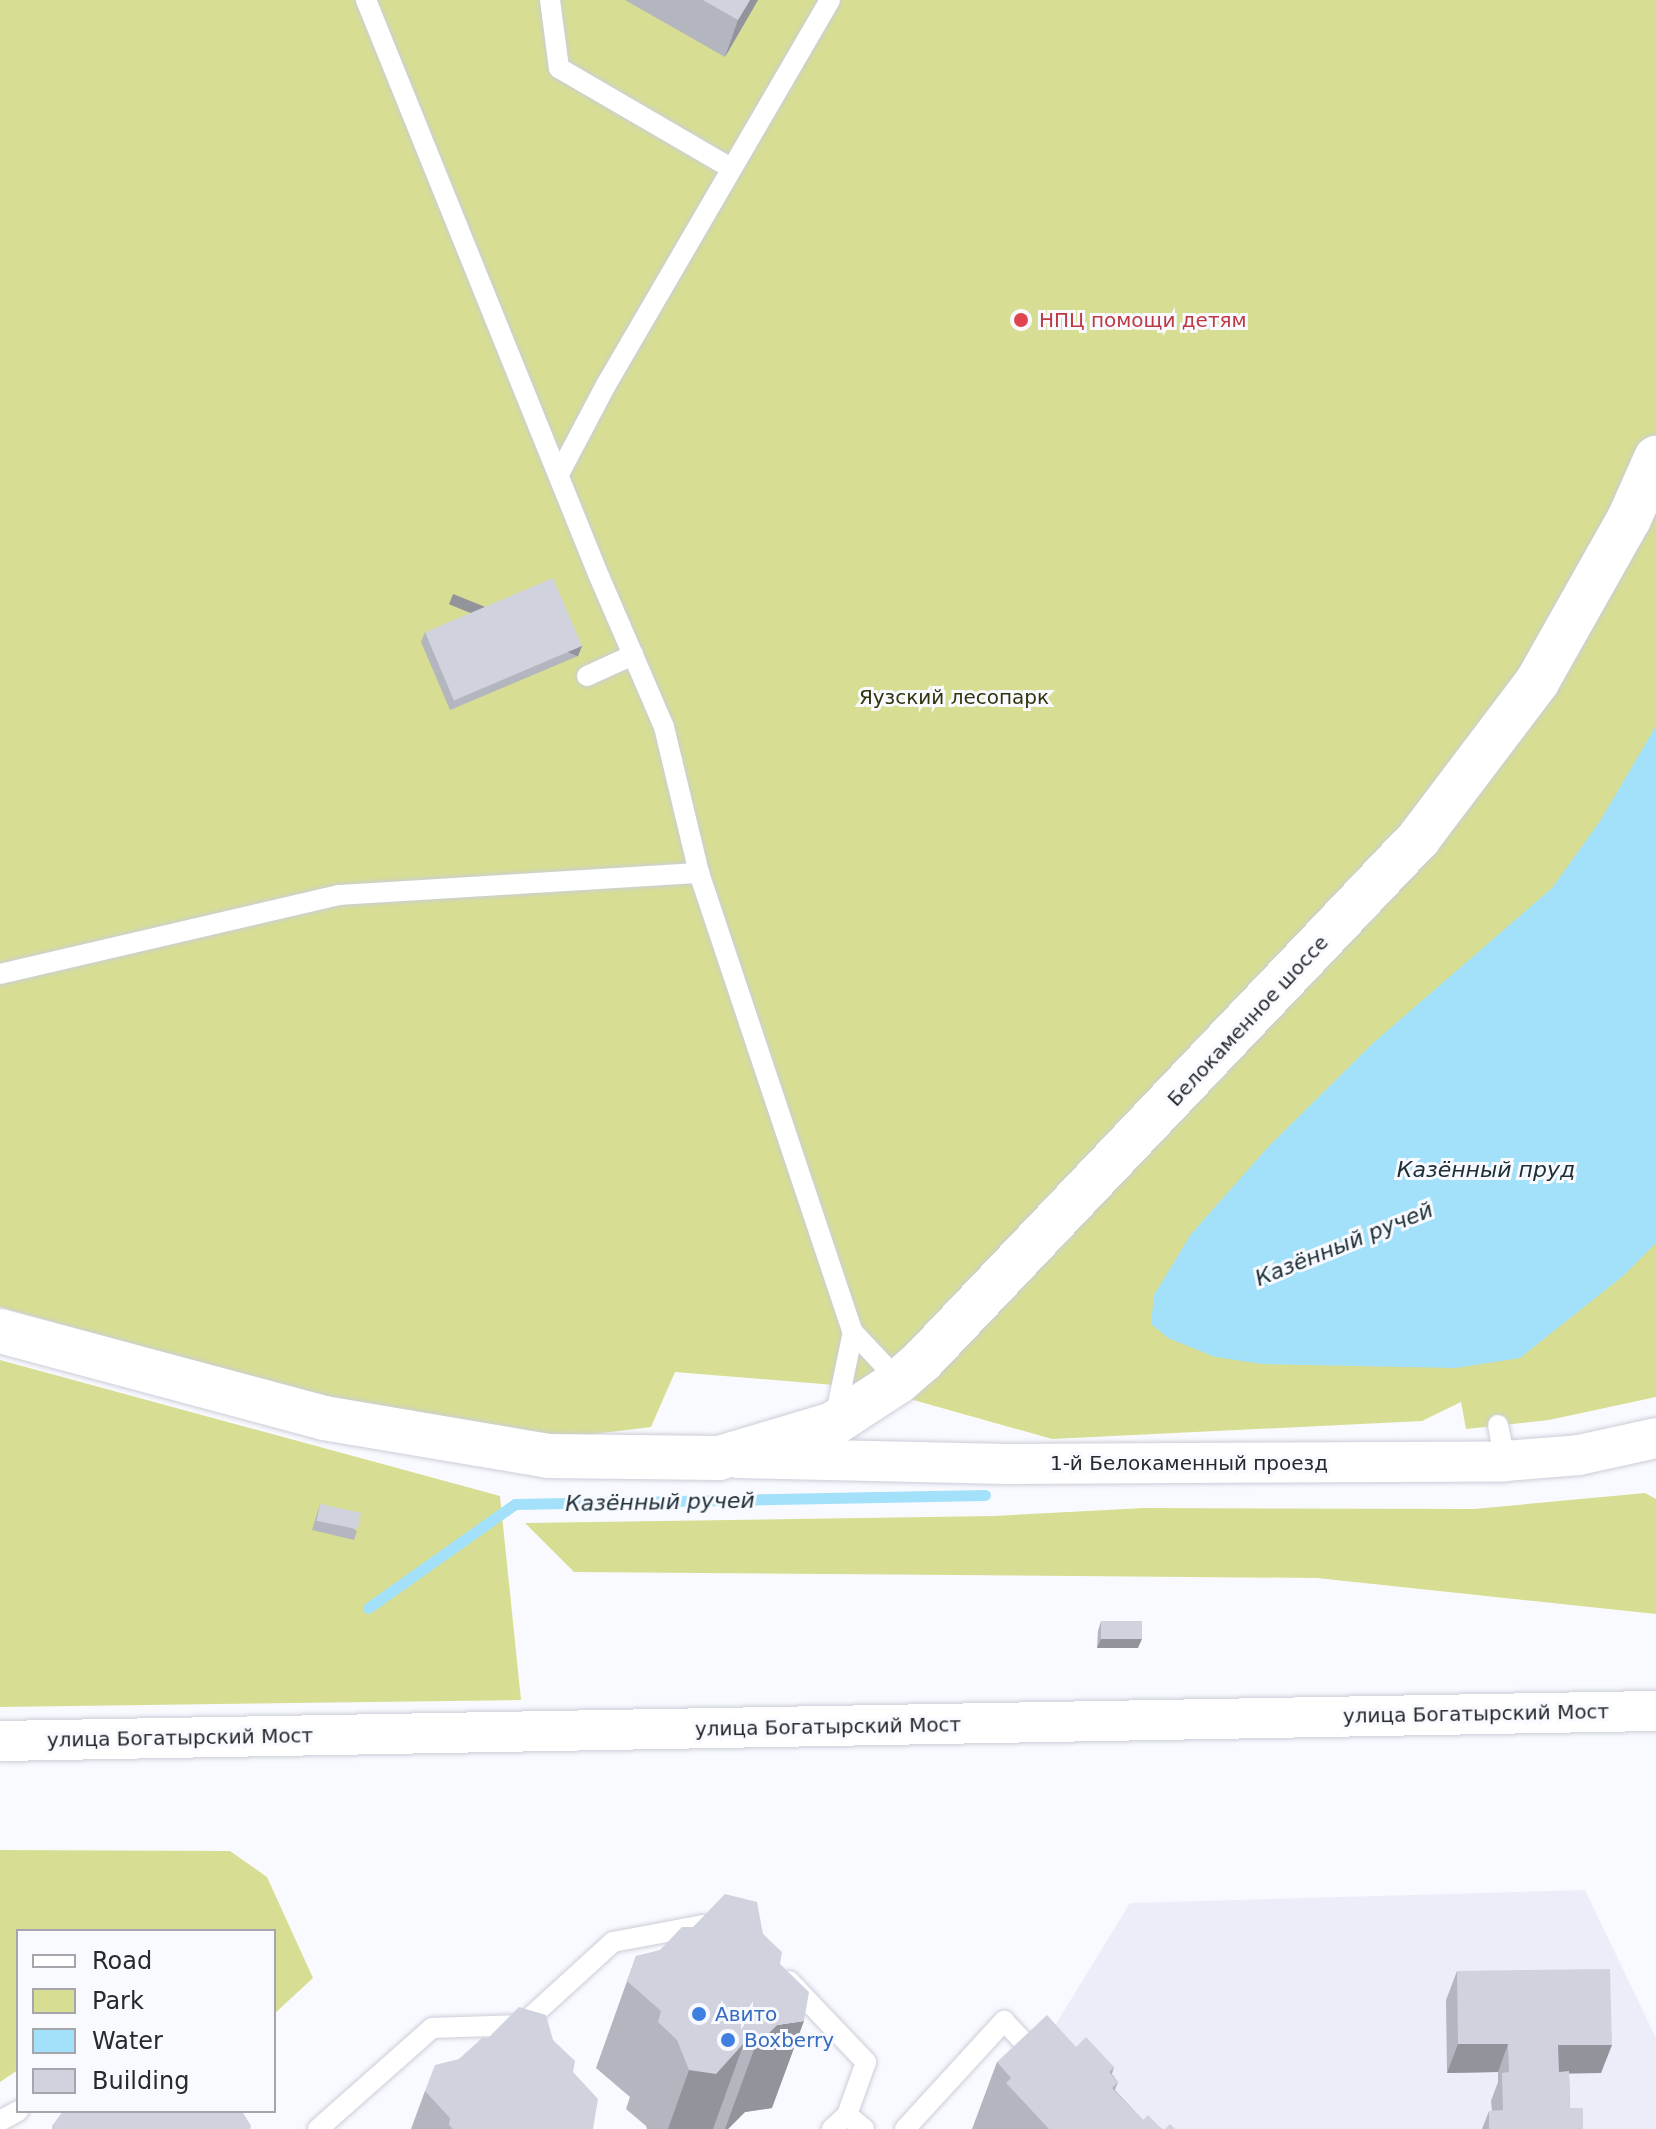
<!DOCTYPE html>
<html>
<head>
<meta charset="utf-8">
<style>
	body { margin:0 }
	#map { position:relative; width:1656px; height:2129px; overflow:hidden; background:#f9faff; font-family:"DejaVu Sans",sans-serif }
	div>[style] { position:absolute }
	.built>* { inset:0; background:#ecedf9 }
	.green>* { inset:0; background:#d7de93 }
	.water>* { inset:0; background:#a3e0f9 }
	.stream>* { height:11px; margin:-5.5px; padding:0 5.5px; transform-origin:5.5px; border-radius:5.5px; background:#a3e0f9 }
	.roads { filter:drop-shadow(0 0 2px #cbcdd8) drop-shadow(0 0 2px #cbcdd8) }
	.service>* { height:20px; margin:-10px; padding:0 10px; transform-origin:10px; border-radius:10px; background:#fff }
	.minor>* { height:40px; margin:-20px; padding:0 20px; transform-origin:20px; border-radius:20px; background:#fff }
	.tertiary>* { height:44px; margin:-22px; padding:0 22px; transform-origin:22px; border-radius:22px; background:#fff }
	.wall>* { inset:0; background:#b3b5bf }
	.shaded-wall>* { inset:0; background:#92939b; transform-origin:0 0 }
	.building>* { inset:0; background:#d0d2de; transform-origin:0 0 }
	.dots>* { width:22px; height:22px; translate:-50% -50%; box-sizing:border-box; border:4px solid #f9faff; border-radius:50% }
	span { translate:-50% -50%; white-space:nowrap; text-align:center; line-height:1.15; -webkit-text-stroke:6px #f9faff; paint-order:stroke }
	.health-label { font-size:20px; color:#be3a42 }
	.left { translate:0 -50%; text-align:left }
	.park-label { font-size:20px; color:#32340c }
	.street-label { font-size:20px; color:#28292d }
	.shop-label { font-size:20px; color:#366cbe }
	.water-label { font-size:22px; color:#1b2f36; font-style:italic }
	.legend { position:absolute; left:16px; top:1929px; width:260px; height:184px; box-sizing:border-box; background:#f9faff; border:2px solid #a5a6ab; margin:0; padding:10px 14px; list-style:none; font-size:24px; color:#28292d }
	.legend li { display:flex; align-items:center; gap:16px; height:40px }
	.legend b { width:40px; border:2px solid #a5a6ab }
</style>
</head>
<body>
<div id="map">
	<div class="built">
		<i style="clip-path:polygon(1585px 1890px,1656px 2038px,1656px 2129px,1142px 2129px,1048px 2037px,1130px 1903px)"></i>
	</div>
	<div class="green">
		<i style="clip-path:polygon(0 0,1656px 0,1656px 1397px,1549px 1420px,1466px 1429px,1461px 1402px,1422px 1421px,1052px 1439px,871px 1388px,675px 1372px,651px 1427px,544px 1440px,311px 1393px,0 1307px)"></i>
		<i style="clip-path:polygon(0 1360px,500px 1496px,521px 1700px,0 1707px)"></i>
		<i style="clip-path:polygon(1645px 1493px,1656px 1499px,1656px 1614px,1317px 1578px,574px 1572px,525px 1523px,994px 1516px,1144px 1508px,1474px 1509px)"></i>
		<i style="clip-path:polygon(0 1850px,230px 1851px,267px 1877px,313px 1978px,274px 2014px,274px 1931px,18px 1931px,18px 2070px,0 2082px)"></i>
	</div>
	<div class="water">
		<i style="clip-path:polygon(1656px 726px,1656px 1243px,1623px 1276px,1520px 1358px,1456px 1368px,1262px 1364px,1215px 1357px,1168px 1338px,1151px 1324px,1154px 1295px,1191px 1234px,1268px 1147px,1372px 1044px,1552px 888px,1600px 821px)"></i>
	</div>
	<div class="stream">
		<i style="left:368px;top:1608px;width:180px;rotate:-35.3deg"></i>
		<i style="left:515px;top:1504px;width:470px;rotate:-1.1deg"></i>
	</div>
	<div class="roads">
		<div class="service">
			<i style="left:366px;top:0;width:621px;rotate:67.98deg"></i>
			<i style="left:599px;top:576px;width:164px;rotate:66.7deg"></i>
			<i style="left:664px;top:727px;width:150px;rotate:76.5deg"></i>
			<i style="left:699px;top:873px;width:484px;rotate:71.5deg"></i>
			<i style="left:853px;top:1332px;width:67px;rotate:46.8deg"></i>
			<i style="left:550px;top:0;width:69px;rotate:82.5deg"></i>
			<i style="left:559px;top:68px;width:199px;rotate:30.2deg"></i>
			<i style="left:559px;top:474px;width:101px;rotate:-62.2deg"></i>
			<i style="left:606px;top:385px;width:445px;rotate:-59.8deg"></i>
			<i style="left:587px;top:676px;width:51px;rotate:-24.5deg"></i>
			<i style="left:0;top:974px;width:348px;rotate:-13.1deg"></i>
			<i style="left:339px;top:895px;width:361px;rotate:-3.5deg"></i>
			<i style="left:835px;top:1418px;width:88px;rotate:-78.2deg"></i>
			<i style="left:1498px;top:1425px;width:37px;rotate:79deg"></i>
			<i style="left:789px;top:1981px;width:112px;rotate:46.5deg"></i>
			<i style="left:866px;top:2062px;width:56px;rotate:109.7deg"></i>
			<i style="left:847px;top:2115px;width:21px;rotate:137deg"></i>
			<i style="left:847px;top:2115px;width:22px;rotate:39deg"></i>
			<i style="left:0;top:2121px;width:21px;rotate:-29deg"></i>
			<i style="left:318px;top:2129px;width:152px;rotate:-41.5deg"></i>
			<i style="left:432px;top:2028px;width:90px;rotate:-1.9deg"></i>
			<i style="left:522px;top:2025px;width:123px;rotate:-42.4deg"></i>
			<i style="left:613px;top:1942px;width:93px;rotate:-10.6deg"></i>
			<i style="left:905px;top:2129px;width:147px;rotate:-47.5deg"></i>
			<i style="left:1004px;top:2021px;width:50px;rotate:46.6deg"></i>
		</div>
		<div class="minor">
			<i style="left:738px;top:1458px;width:269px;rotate:1.3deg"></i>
			<i style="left:1007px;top:1464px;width:498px;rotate:-0.3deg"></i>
			<i style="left:1505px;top:1461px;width:74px;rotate:-4.6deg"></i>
			<i style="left:1579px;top:1455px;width:79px;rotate:-12.4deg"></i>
			<i style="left:0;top:1741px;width:1656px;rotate:-1.04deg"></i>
		</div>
		<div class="tertiary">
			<i style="left:0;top:1331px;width:335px;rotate:15deg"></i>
			<i style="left:324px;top:1418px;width:227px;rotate:9.6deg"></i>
			<i style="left:548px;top:1456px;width:171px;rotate:0.7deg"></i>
			<i style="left:719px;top:1458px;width:119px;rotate:-16.6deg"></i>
			<i style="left:833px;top:1424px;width:79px;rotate:-33.1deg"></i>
			<i style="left:899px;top:1381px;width:32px;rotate:-41deg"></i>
			<i style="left:923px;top:1360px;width:720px;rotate:-46.46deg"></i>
			<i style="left:1419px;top:838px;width:196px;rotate:-52.9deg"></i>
			<i style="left:1537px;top:682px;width:187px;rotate:-60.6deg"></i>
			<i style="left:1629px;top:519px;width:67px;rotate:-66.1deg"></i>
		</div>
	</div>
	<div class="wall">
		<i style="clip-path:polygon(625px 0,758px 0,725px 57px)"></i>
		<i style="clip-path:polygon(425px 632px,582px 646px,578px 656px,450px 710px,421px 642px)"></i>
		<i style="clip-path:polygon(320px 1504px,357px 1531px,354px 1540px,312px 1530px)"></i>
		<i style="clip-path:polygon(1101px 1621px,1138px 1648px,1097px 1648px,1098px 1631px)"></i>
		<i style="clip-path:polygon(763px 1934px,780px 1964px,772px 2108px,745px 2112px,728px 2129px,647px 2129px,646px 2126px,626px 2109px,630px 2097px,596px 2068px,636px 1956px)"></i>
		<i style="clip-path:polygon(1457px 1971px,1601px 2073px,1569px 2073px,1570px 2108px,1583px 2129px,1482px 2129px,1489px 2111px,1492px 2111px,1491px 2101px,1498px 2082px,1498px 2072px,1447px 2073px,1446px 2000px)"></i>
		<i style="clip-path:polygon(488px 2038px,553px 2040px,573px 2072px,593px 2129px,411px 2129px,425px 2091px,459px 2059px)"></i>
		<i style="clip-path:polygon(1076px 2047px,1114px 2067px,1112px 2074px,1118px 2082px,1115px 2090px,1143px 2120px,1162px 2129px,972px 2129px,997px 2062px)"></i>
	</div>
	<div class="shaded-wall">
		<i style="clip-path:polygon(750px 0,758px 0,725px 57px,738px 20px)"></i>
		<i style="left:582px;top:646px;width:11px;height:139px;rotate:112deg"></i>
		<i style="clip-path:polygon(1101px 1639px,1142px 1639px,1138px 1648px,1097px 1648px)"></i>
		<i style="clip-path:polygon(804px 2021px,772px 2108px,745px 2112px,728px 2129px,725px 2129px,755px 2047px,777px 2025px)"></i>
		<i style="clip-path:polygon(744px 2043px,713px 2129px,668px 2129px,689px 2070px)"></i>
		<i style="clip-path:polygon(1458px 2044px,1508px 2044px,1498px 2072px,1447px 2073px)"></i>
		<i style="clip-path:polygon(1558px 2045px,1612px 2045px,1601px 2073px,1548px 2074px)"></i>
	</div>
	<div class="building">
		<i style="clip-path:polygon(703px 0,750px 0,738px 20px)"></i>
		<i style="left:553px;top:578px;width:74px;height:139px;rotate:67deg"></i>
		<i style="left:320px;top:1504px;width:42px;height:17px;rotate:12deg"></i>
		<i style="left:1101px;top:1621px;width:41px;height:18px"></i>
		<i style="clip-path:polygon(725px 1894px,757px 1902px,763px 1934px,782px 1952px,780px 1964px,809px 1992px,804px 2021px,777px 2025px,755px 2047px,744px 2043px,716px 2074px,689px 2070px,677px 2040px,658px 2022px,661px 2011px,627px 1981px,636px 1956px,660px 1950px,682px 1927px,693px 1927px)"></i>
		<i style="clip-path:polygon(1610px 1969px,1612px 2045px,1558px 2045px,1559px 2072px,1569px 2071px,1570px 2108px,1583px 2108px,1583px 2129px,1489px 2129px,1489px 2111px,1503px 2110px,1502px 2073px,1509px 2072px,1508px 2044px,1458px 2044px,1457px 1971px)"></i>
		<i style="clip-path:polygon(519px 2007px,546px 2015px,553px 2040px,575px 2061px,573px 2072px,598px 2099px,593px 2129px,453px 2129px,449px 2125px,450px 2118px,425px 2091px,435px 2065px,459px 2059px,482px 2038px,488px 2038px)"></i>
		<i style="clip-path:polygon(1047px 2015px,1076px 2047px,1086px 2037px,1114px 2067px,1109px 2072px,1118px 2082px,1112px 2088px,1143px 2120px,1148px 2115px,1162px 2129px,1049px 2129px,1006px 2083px,1011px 2078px,997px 2062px)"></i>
		<i style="clip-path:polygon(63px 2111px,242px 2111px,251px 2126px,250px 2129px,52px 2129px,52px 2126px)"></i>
		<i style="clip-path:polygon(1170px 2124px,1175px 2129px,1165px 2129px)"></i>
	</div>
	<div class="dots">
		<i style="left:1021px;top:320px;background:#e0444e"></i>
		<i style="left:699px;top:2014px;background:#3f7fe0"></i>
		<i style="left:728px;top:2040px;background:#3f7fe0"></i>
	</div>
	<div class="health-label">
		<span class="left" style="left:1039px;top:320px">НПЦ помощи детям</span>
	</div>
	<div class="park-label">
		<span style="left:954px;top:697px">Яузский лесопарк</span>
	</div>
	<div class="street-label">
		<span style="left:1248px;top:1021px;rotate:-47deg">Белокаменное шоссе</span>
		<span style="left:1189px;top:1463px">1-й Белокаменный проезд</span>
		<span style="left:1476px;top:1714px;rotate:-1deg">улица Богатырский Мост</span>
		<span style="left:828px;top:1727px;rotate:-1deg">улица Богатырский Мост</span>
		<span style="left:180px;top:1738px;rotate:-1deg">улица Богатырский Мост</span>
	</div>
	<div class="shop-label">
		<span class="left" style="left:715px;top:2014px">Авито</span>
		<span class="left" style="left:744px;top:2040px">Boxberry</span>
	</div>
	<div class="water-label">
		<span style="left:1486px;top:1170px">Казённый пруд</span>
		<span style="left:1344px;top:1244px;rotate:-22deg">Казённый ручей</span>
		<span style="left:660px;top:1502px;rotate:-1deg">Казённый ручей</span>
	</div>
	<ul class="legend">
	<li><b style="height:10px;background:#fff"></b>Road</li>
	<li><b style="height:22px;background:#d7de93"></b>Park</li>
	<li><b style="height:22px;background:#a3e0f9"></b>Water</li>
	<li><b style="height:22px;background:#d0d2de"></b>Building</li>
	</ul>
</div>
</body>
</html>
